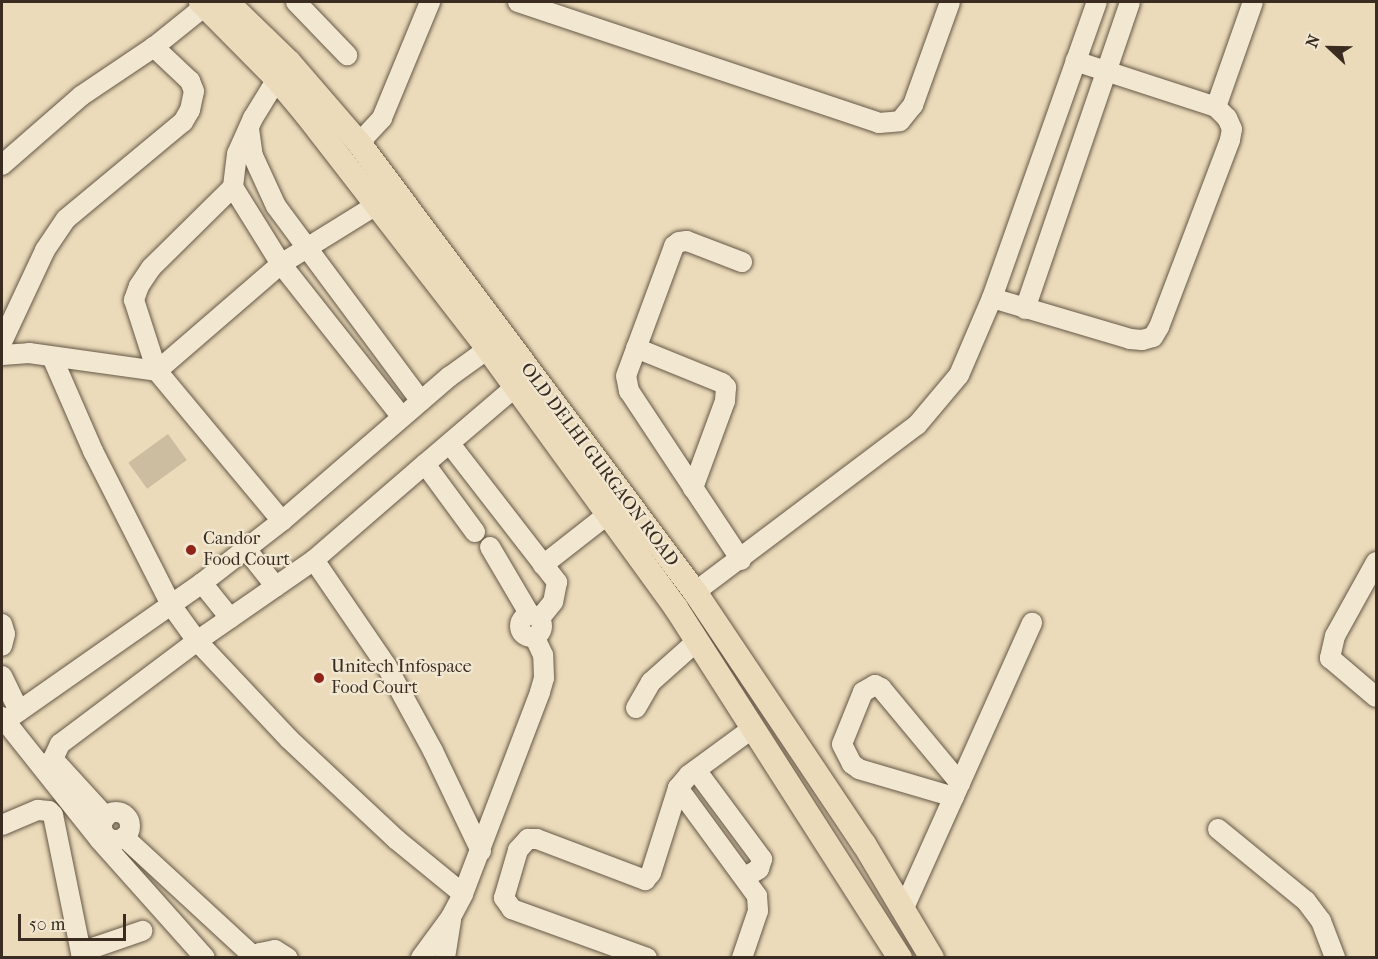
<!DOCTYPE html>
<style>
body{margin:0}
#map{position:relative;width:1378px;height:959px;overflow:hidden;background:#ebdbba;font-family:"IM FELL French Canon",serif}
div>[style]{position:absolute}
.green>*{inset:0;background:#cdbda0;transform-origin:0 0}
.roads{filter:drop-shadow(0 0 2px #665847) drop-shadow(0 0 2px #665847)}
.minor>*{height:20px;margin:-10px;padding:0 10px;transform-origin:10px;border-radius:10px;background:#f2e8d2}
.minor>.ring{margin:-10px;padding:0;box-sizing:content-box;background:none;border:20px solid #f2e8d2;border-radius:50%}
.major>*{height:24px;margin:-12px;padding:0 12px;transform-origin:12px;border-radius:12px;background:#ebdbba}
.dots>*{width:16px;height:16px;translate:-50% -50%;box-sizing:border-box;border:3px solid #f2e8d2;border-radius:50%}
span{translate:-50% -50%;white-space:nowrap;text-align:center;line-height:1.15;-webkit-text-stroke:4.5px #f2e8d2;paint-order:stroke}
.street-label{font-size:18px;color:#3a2c21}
.poi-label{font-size:18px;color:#3a2c21}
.left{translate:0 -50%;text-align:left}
.frame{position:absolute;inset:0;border:3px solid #3a2c21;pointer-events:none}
.north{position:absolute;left:1300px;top:18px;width:60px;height:60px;-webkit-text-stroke:4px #f2e8d2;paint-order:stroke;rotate:292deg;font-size:16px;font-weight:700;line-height:24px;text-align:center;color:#3a2c21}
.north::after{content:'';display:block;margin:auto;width:21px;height:27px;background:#3a2c21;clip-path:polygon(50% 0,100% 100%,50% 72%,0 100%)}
.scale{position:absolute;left:18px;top:914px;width:108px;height:27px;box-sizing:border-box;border:3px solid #3a2c21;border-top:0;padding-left:8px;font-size:18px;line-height:21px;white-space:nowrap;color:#3a2c21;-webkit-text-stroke:4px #f2e8d2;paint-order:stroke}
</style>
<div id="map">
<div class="green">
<div style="left:168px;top:434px;width:32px;height:49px;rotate:54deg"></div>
</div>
<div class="roads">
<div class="minor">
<div style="left:296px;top:2px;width:74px;rotate:46.1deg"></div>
<div style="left:518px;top:2px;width:381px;rotate:18.5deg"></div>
<div style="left:879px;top:123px;width:21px;rotate:-5deg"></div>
<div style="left:900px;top:121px;width:21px;rotate:-51deg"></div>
<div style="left:913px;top:105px;width:109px;rotate:-70.2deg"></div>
<div style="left:277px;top:79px;width:46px;rotate:121.6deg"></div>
<div style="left:253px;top:118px;width:39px;rotate:114deg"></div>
<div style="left:237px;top:154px;width:33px;rotate:97deg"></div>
<div style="left:233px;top:187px;width:115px;rotate:135.4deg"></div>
<div style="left:151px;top:268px;width:22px;rotate:124deg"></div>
<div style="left:139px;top:286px;width:15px;rotate:110deg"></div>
<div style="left:134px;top:300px;width:75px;rotate:72.1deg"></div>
<div style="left:157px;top:371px;width:195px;rotate:50.2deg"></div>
<div style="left:1216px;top:107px;width:111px;rotate:-70.6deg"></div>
<div style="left:249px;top:129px;width:27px;rotate:82deg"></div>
<div style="left:253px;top:156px;width:55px;rotate:65.3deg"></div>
<div style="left:276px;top:206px;width:243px;rotate:53.4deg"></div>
<div style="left:359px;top:143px;width:34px;rotate:-47deg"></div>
<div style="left:382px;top:118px;width:126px;rotate:-67.5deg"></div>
<div style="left:2px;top:165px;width:105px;rotate:-41.1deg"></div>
<div style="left:81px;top:96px;width:88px;rotate:-33.9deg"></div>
<div style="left:154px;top:47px;width:65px;rotate:-38.8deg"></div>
<div style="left:233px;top:187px;width:91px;rotate:58.1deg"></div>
<div style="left:281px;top:264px;width:195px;rotate:51.7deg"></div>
<div style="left:992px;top:298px;width:144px;rotate:16.5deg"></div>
<div style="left:1130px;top:339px;width:12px;rotate:5deg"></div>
<div style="left:1142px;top:340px;width:11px;rotate:-15deg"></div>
<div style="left:1153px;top:337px;width:12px;rotate:-59deg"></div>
<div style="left:1159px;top:327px;width:200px;rotate:-69.2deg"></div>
<div style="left:1230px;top:140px;width:11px;rotate:-80deg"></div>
<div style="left:1232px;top:129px;width:12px;rotate:-114deg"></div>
<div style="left:1227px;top:118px;width:16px;rotate:-135deg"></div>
<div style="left:1216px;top:107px;width:148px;rotate:-161.9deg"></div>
<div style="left:1025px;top:309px;width:324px;rotate:-71.1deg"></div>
<div style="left:2px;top:342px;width:102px;rotate:-64.9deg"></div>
<div style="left:45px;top:250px;width:37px;rotate:-56deg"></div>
<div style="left:66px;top:219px;width:152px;rotate:-39.7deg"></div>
<div style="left:183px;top:122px;width:14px;rotate:-60deg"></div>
<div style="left:190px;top:110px;width:19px;rotate:-78deg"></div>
<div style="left:194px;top:91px;width:11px;rotate:-112deg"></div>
<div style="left:190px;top:81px;width:50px;rotate:-136.6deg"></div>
<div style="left:636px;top:348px;width:93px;rotate:22.1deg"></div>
<div style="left:722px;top:383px;width:6px;rotate:45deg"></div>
<div style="left:726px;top:387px;width:14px;rotate:94deg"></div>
<div style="left:725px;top:401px;width:93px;rotate:110.2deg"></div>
<div style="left:2px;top:355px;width:27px;rotate:-4deg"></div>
<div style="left:29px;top:353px;width:129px;rotate:8deg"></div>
<div style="left:157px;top:371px;width:164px;rotate:-40.8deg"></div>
<div style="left:281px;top:264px;width:112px;rotate:-31.8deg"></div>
<div style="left:52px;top:357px;width:103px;rotate:66.4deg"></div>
<div style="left:93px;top:451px;width:173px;rotate:63.1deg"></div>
<div style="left:171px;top:605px;width:44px;rotate:54.2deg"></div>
<div style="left:197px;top:641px;width:134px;rotate:46.8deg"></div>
<div style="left:289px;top:739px;width:148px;rotate:43.1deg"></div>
<div style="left:397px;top:840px;width:85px;rotate:39.3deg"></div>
<div style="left:450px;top:444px;width:175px;rotate:52.2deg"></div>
<div style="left:557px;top:582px;width:20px;rotate:101deg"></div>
<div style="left:553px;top:602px;width:22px;rotate:129deg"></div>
<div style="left:475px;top:532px;width:84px;rotate:-126.3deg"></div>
<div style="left:425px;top:464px;width:118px;rotate:-40.5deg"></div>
<div style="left:490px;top:547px;width:79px;rotate:59.5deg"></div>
<div style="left:246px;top:549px;width:48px;rotate:51.7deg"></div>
<div style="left:314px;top:560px;width:127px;rotate:55.6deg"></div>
<div style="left:386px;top:665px;width:98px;rotate:61.3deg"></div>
<div style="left:433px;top:751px;width:111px;rotate:64.4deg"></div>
<div style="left:741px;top:560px;width:203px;rotate:-123.5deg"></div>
<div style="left:629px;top:391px;width:15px;rotate:-101deg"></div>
<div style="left:626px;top:376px;width:139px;rotate:-69.7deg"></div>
<div style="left:674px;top:246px;width:6px;rotate:-39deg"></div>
<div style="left:679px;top:242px;width:8px;rotate:-7deg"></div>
<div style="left:687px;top:241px;width:59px;rotate:20.9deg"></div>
<div style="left:1376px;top:562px;width:85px;rotate:119deg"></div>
<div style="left:1335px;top:636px;width:23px;rotate:103deg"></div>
<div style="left:1330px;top:658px;width:60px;rotate:40.3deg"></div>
<div style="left:543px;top:565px;width:83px;rotate:-38.1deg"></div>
<div style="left:202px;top:583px;width:45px;rotate:51.3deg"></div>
<div style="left:695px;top:592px;width:278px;rotate:-37deg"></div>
<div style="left:917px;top:425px;width:65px;rotate:-50deg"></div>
<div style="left:959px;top:375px;width:84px;rotate:-66.8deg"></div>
<div style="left:992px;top:298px;width:314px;rotate:-70.5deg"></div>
<div class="ring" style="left:520px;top:615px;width:2px;height:2px"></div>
<div style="left:2px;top:624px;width:10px;rotate:73deg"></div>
<div style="left:5px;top:634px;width:12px;rotate:104deg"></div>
<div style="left:2px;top:676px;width:39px;rotate:64deg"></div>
<div style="left:636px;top:708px;width:30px;rotate:-60deg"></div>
<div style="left:651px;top:682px;width:62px;rotate:-41.7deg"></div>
<div style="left:2px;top:717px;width:156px;rotate:51.5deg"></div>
<div style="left:99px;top:839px;width:159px;rotate:48.3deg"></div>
<div style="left:5px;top:721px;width:241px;rotate:-35deg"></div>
<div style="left:202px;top:583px;width:101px;rotate:-37.8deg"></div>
<div style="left:282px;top:521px;width:221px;rotate:-40.8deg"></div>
<div style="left:449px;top:377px;width:48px;rotate:-35.7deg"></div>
<div style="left:696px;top:770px;width:111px;rotate:53.4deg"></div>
<div style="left:762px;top:859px;width:10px;rotate:107deg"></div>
<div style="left:759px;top:869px;width:16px;rotate:150deg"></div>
<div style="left:678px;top:788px;width:134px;rotate:53.8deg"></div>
<div style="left:757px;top:896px;width:15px;rotate:86deg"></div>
<div style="left:758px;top:911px;width:50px;rotate:108.8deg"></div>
<div style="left:954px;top:797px;width:99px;rotate:-163.6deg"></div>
<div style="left:859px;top:769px;width:9px;rotate:-144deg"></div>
<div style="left:852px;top:764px;width:22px;rotate:-117deg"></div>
<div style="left:842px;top:744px;width:56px;rotate:-68deg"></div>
<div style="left:863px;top:692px;width:14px;rotate:-30deg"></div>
<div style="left:875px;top:685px;width:7px;rotate:27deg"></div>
<div style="left:881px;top:688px;width:124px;rotate:50.3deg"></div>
<div class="ring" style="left:102px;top:812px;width:8px;height:8px"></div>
<div style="left:106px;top:817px;width:79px;rotate:-132.4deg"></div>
<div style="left:53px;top:759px;width:17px;rotate:-65deg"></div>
<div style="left:60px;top:744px;width:171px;rotate:-36.9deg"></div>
<div style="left:197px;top:641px;width:142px;rotate:-34.7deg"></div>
<div style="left:314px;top:560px;width:147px;rotate:-40.9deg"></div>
<div style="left:2px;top:825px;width:39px;rotate:-23deg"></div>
<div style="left:38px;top:810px;width:11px;rotate:5deg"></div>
<div style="left:49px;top:811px;width:6px;rotate:45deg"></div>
<div style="left:53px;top:815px;width:146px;rotate:78.5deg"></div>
<div style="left:1218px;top:829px;width:114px;rotate:39.3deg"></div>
<div style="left:1306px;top:901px;width:25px;rotate:53deg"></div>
<div style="left:1321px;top:921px;width:40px;rotate:69deg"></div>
<div style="left:124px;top:837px;width:178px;rotate:42.7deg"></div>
<div style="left:903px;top:910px;width:315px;rotate:-65.8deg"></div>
<div style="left:81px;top:952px;width:65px;rotate:-19deg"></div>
<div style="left:255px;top:958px;width:7px;rotate:-45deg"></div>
<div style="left:260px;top:953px;width:15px;rotate:-11deg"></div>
<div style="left:275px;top:950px;width:15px;rotate:32deg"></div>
<div style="left:421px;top:958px;width:51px;rotate:-53.8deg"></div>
<div style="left:451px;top:917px;width:26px;rotate:-62deg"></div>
<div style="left:463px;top:894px;width:216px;rotate:-69.1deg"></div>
<div style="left:540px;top:692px;width:15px;rotate:-74deg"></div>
<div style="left:544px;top:678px;width:23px;rotate:-92deg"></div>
<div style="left:543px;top:655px;width:21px;rotate:-115deg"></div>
<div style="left:445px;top:958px;width:39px;rotate:-81deg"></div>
<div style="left:647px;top:958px;width:144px;rotate:-160.1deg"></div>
<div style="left:512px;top:909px;width:14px;rotate:-126deg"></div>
<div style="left:504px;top:898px;width:50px;rotate:-73.7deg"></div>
<div style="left:518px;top:850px;width:15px;rotate:-48deg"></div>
<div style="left:528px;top:839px;width:9px"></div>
<div style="left:537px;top:839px;width:116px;rotate:20.8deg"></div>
<div style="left:645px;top:880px;width:9px;rotate:-49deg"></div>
<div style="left:651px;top:873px;width:89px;rotate:-72.4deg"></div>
<div style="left:678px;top:788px;width:17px;rotate:-50deg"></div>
<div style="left:689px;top:775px;width:79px;rotate:-36.3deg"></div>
</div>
<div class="major">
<div style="left:201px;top:2px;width:108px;rotate:45.4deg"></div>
<div style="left:277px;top:79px;width:45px;rotate:50.4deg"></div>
<div style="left:306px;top:114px;width:297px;rotate:52.2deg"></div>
<div style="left:488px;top:349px;width:320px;rotate:54deg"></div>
<div style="left:676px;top:608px;width:416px;rotate:57.4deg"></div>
<div style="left:227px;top:2px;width:86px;rotate:44.1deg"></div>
<div style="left:289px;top:62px;width:107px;rotate:49.2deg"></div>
<div style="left:359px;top:143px;width:561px;rotate:53.19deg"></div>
<div style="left:695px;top:592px;width:303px;rotate:56.2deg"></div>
<div style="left:864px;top:844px;width:133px;rotate:59.2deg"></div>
</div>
</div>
<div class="dots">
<div style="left:191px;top:550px;background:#8f2418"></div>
<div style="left:319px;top:678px;background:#8f2418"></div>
</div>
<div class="street-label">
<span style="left:599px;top:465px;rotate:53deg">OLD DELHI GURGAON ROAD</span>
</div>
<div class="poi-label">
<span class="left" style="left:203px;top:550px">Candor<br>Food Court</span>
<span class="left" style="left:331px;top:678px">Unitech Infospace<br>Food Court</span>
</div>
<div class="frame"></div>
<div class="north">N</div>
<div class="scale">50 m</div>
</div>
